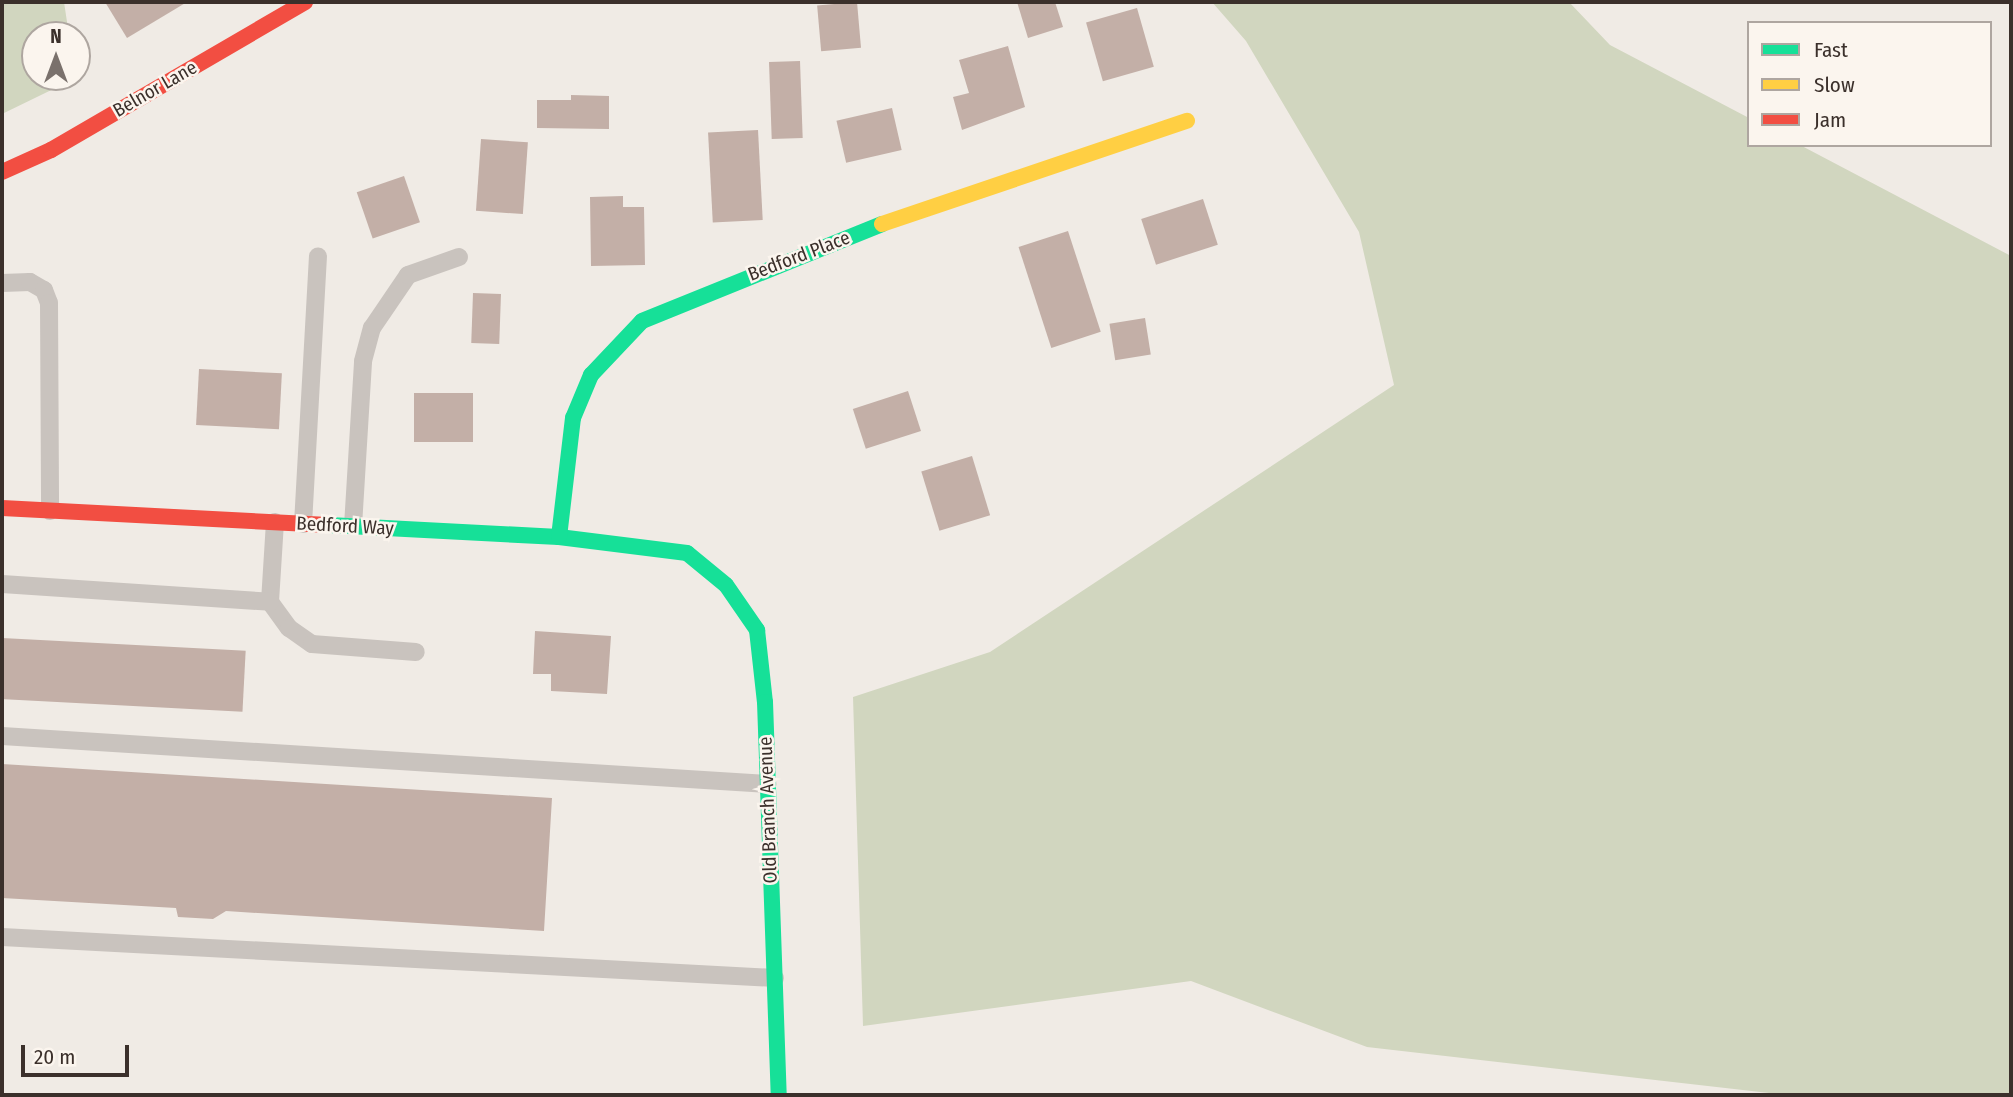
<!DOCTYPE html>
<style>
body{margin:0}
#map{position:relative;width:2013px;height:1097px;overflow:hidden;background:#f0ebe5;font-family:"Fira Sans Condensed",sans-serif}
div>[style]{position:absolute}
.green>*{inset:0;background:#d1d6bf}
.building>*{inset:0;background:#c3afa7;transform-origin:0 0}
.lane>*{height:18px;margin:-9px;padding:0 9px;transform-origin:9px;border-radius:9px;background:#c9c3be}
.fast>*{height:16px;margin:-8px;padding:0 8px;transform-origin:8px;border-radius:8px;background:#16e098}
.slow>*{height:16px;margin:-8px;padding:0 8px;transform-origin:8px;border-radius:8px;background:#ffcf43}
.jam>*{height:16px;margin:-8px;padding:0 8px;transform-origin:8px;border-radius:8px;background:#f24e42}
span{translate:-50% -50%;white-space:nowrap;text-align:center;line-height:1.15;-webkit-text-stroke:5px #fbf5ee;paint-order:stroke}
.street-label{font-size:19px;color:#3b302b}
.frame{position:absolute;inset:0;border:4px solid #3b302b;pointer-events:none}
.legend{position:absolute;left:1747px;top:21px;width:245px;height:126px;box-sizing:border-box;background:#fbf5ee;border:2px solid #aea6a0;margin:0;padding:9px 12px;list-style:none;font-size:21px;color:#3b302b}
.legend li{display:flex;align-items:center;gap:14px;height:35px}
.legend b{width:35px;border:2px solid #aea6a0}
.north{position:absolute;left:21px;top:21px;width:70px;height:70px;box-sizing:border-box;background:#fbf5ee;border:2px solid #aea6a0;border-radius:50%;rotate:0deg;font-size:19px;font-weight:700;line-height:28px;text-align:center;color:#3b302b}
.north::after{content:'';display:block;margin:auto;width:24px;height:32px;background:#7a716c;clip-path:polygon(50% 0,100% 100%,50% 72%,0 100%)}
.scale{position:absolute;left:21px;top:1045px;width:108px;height:32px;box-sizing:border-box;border:4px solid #3b302b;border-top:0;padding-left:9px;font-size:21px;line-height:24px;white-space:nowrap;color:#3b302b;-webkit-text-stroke:5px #fbf5ee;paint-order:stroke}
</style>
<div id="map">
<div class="green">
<div style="clip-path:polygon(2px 2px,64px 2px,69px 35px,35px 35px,35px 77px,76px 78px,2px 114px)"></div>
<div style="clip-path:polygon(1212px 2px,1569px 2px,1610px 45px,1749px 118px,1749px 145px,1800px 145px,2011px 256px,2011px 1095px,1787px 1095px,1367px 1047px,1191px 981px,863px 1026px,853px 697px,990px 652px,1394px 385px,1359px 232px,1246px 41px)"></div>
</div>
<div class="building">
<div style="clip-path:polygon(105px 2px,187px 2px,127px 38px)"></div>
<div style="left:857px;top:2px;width:46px;height:40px;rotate:85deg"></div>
<div style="clip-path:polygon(1017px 2px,1055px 2px,1063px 27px,1028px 38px)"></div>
<div style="left:1137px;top:8px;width:61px;height:53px;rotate:74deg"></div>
<div style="clip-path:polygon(1008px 46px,1025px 107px,962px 130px,953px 97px,969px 93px,959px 60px)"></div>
<div style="left:800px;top:61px;width:77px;height:31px;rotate:88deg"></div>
<div style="clip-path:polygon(571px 95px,609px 96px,609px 129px,537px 128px,537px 100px,571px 100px)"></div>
<div style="left:892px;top:108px;width:43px;height:57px;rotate:77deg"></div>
<div style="left:758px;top:130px;width:90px;height:50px;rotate:87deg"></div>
<div style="left:481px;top:139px;width:47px;height:72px;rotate:4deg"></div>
<div style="left:404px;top:176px;width:49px;height:50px;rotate:71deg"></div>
<div style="clip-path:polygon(623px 196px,623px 207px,644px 207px,645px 265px,591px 266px,590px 197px)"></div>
<div style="left:1203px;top:199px;width:48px;height:65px;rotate:72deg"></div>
<div style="left:1068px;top:231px;width:106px;height:52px;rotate:72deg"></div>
<div style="left:473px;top:293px;width:28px;height:50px;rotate:2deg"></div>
<div style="left:1145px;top:318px;width:37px;height:36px;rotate:81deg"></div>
<div style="left:199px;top:369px;width:83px;height:56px;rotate:3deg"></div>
<div style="left:908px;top:391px;width:42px;height:58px;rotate:72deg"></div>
<div style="left:473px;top:393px;width:49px;height:59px;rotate:90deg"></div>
<div style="left:972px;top:456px;width:62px;height:53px;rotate:73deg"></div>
<div style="clip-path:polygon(535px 631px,611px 636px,607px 694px,551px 691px,551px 674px,533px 674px)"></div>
<div style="left:2px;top:638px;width:244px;height:61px;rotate:3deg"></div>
<div style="clip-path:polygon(2px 764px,552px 798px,544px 931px,226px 911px,213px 919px,178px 917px,176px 908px,2px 898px)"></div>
</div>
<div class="lane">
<div style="left:2px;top:283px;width:28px;rotate:-2deg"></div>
<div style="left:30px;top:282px;width:16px;rotate:30deg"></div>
<div style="left:44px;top:290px;width:14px;rotate:69deg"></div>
<div style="left:49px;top:303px;width:208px;rotate:89.7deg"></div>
<div style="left:275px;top:522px;width:80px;rotate:93.6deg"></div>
<div style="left:270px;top:602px;width:32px;rotate:54deg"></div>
<div style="left:289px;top:628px;width:28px;rotate:35deg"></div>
<div style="left:312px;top:644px;width:104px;rotate:4.4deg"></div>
<div style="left:303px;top:524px;width:268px;rotate:-86.8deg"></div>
<div style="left:353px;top:526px;width:165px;rotate:-86.5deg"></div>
<div style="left:363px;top:361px;width:34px;rotate:-75deg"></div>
<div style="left:372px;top:328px;width:64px;rotate:-55.8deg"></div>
<div style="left:408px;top:275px;width:54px;rotate:-19.4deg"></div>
<div style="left:2px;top:584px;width:269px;rotate:3.8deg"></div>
<div style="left:2px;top:736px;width:767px;rotate:3.59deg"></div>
<div style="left:2px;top:937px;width:774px;rotate:3.04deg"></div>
</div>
<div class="fast">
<div style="left:329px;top:525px;width:230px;rotate:3deg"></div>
<div style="left:559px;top:537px;width:129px;rotate:7.1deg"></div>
<div style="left:687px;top:553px;width:50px;rotate:39.4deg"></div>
<div style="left:726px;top:585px;width:55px;rotate:55.4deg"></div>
<div style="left:757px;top:630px;width:72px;rotate:83.7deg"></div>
<div style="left:765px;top:702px;width:393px;rotate:88deg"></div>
<div style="left:559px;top:537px;width:120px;rotate:-83.3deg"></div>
<div style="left:573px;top:418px;width:47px;rotate:-67.3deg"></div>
<div style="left:591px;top:375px;width:74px;rotate:-46.6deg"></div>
<div style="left:642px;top:321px;width:259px;rotate:-22deg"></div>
</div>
<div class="slow">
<div style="left:882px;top:224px;width:322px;rotate:-18.7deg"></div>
</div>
<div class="jam">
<div style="left:2px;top:172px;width:54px;rotate:-24.2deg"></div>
<div style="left:51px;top:150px;width:294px;rotate:-30.2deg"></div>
<div style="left:2px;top:508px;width:327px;rotate:3deg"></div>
</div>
<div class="street-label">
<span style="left:155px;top:89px;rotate:-30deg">Belnor Lane</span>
<span style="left:799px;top:256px;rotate:-21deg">Bedford Place</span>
<span style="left:345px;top:526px;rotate:3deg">Bedford Way</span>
<span style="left:768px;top:810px;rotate:-92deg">Old Branch Avenue</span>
</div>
<div class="frame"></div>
<ul class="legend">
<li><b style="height:9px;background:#16e098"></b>Fast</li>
<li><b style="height:9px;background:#ffcf43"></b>Slow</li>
<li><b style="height:9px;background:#f24e42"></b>Jam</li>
</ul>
<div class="north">N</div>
<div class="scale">20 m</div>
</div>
